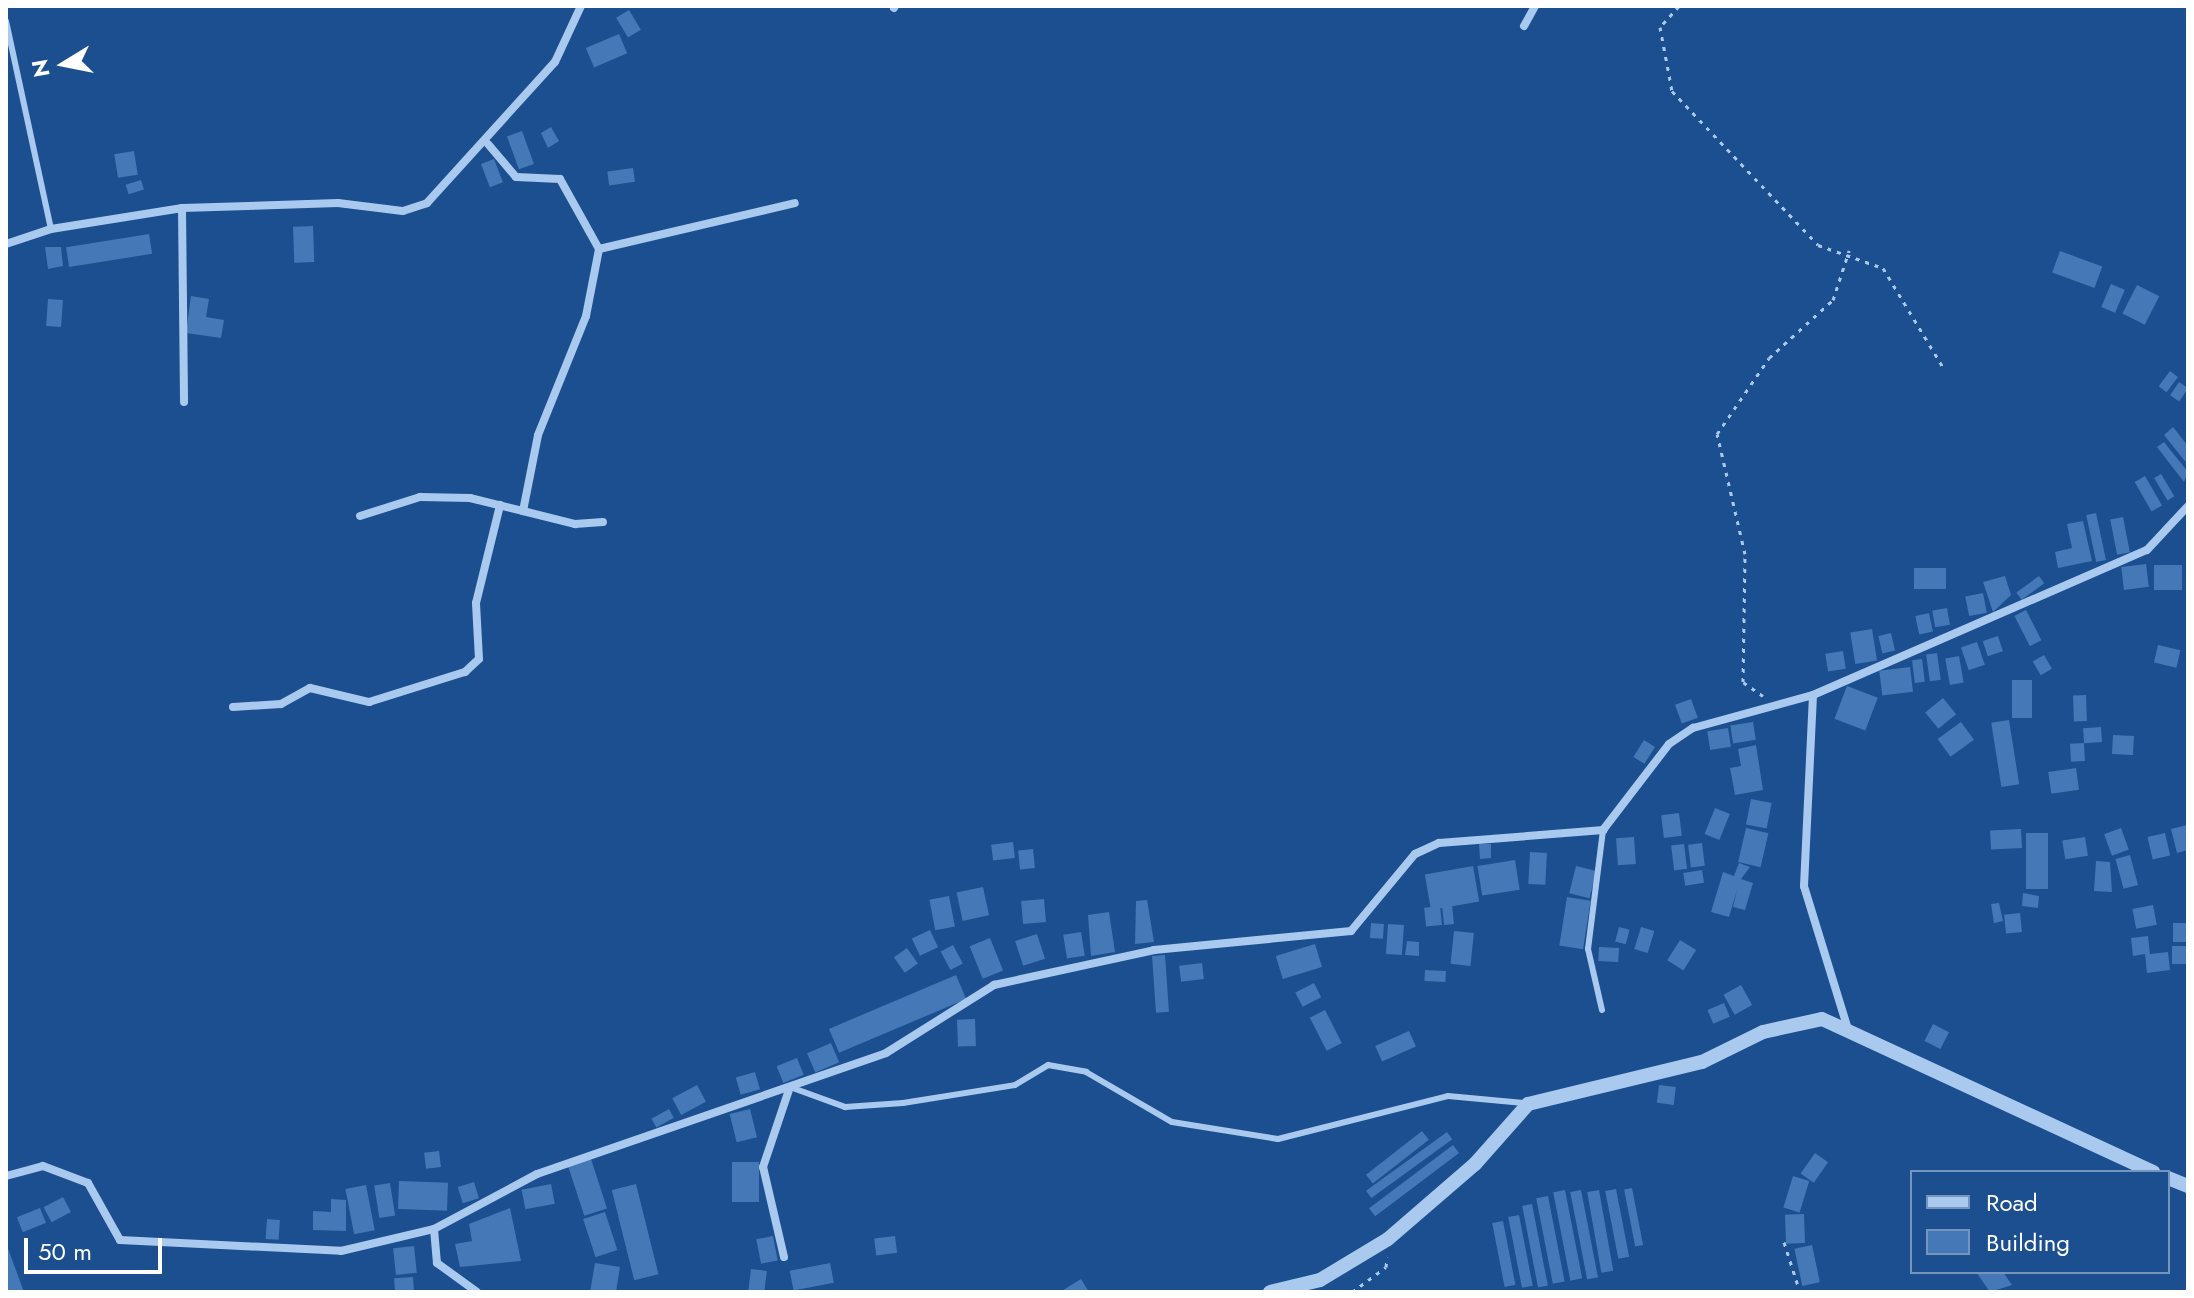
<!DOCTYPE html>
<style>
body{margin:0}
#map{position:relative;width:2194px;height:1298px;overflow:hidden;background:#1b4f8f;font-family:Jost,sans-serif}
div>[style]{position:absolute}
.building>*{inset:0;background:#4478b7;transform-origin:0 0}
.path>*{height:3px;margin-top:-1.5px;transform-origin:0;background:repeating-linear-gradient(90deg,#a9c9ee 0 4px,transparent 0 10px)}
.service>*{height:6px;margin:-3px;padding:0 3px;transform-origin:3px;border-radius:3px;background:#a9c9ee}
.minor>*{height:8px;margin:-4px;padding:0 4px;transform-origin:4px;border-radius:4px;background:#a9c9ee}
.tertiary>*{height:14px;margin:-7px;padding:0 7px;transform-origin:7px;border-radius:7px;background:#a9c9ee}
span{translate:-50% -50%;white-space:nowrap;text-align:center;line-height:1.15;-webkit-text-stroke:6px #1b4f8f;paint-order:stroke}
.frame{position:absolute;inset:0;border:8px solid #fff;pointer-events:none}
.legend{position:absolute;left:1910px;top:1170px;width:260px;height:104px;box-sizing:border-box;background:#1b4f8f;border:2px solid #7695bc;margin:0;padding:10px 14px;list-style:none;font-size:24px;color:#fff}
.legend li{display:flex;align-items:center;gap:16px;height:40px}
.legend b{width:40px;border:2px solid #7695bc}
.north{position:absolute;left:24px;top:24px;width:80px;height:80px;-webkit-text-stroke:6px #1b4f8f;paint-order:stroke;rotate:260deg;font-size:22px;font-weight:700;line-height:32px;text-align:center;color:#fff}
.north::after{content:'';display:block;margin:auto;width:28px;height:36px;background:#fff;clip-path:polygon(50% 0,100% 100%,50% 72%,0 100%)}
.scale{position:absolute;left:24px;top:1238px;width:138px;height:36px;box-sizing:border-box;border:4px solid #fff;border-top:0;padding-left:10px;font-size:24px;line-height:28px;white-space:nowrap;color:#fff;-webkit-text-stroke:6px #1b4f8f;paint-order:stroke}
</style>
<div id="map">
<div class="building">
<div style="left:629px;top:10px;width:23px;height:15px;rotate:59deg"></div>
<div style="left:619px;top:34px;width:21px;height:36px;rotate:67deg"></div>
<div style="clip-path:polygon(551px 127px,559px 141px,548px 148px,541px 133px)"></div>
<div style="left:522px;top:131px;width:35px;height:16px;rotate:70deg"></div>
<div style="left:134px;top:151px;width:24px;height:20px;rotate:81deg"></div>
<div style="left:494px;top:159px;width:25px;height:14px;rotate:69deg"></div>
<div style="left:633px;top:168px;width:14px;height:26px;rotate:82deg"></div>
<div style="left:141px;top:180px;width:10px;height:16px;rotate:73deg"></div>
<div style="left:313px;top:226px;width:36px;height:20px;rotate:88deg"></div>
<div style="left:149px;top:234px;width:20px;height:84px;rotate:81deg"></div>
<div style="clip-path:polygon(45px 247px,61px 247px,63px 266px,48px 269px)"></div>
<div style="left:2060px;top:251px;width:45px;height:23px;rotate:20deg"></div>
<div style="left:2111px;top:284px;width:15px;height:25px;rotate:23deg"></div>
<div style="left:2137px;top:285px;width:25px;height:32px;rotate:27deg"></div>
<div style="clip-path:polygon(191px 296px,209px 299px,206px 317px,224px 320px,221px 338px,186px 333px)"></div>
<div style="left:48px;top:299px;width:15px;height:27px;rotate:4deg"></div>
<div style="left:2170px;top:371px;width:10px;height:19px;rotate:37deg"></div>
<div style="left:2179px;top:382px;width:11px;height:16px;rotate:34deg"></div>
<div style="clip-path:polygon(2173px 427px,2188px 446px,2188px 465px,2164px 435px)"></div>
<div style="clip-path:polygon(2164px 442px,2188px 472px,2184px 482px,2157px 447px)"></div>
<div style="left:2161px;top:474px;width:26px;height:8px;rotate:59deg"></div>
<div style="left:2145px;top:476px;width:34px;height:12px;rotate:60deg"></div>
<div style="left:2096px;top:513px;width:48px;height:10px;rotate:78deg"></div>
<div style="left:2123px;top:517px;width:36px;height:13px;rotate:79deg"></div>
<div style="clip-path:polygon(2083px 521px,2092px 561px,2058px 568px,2055px 552px,2072px 548px,2067px 524px)"></div>
<div style="left:2146px;top:564px;width:23px;height:25px;rotate:83deg"></div>
<div style="left:2154px;top:565px;width:28px;height:25px"></div>
<div style="left:1946px;top:568px;width:21px;height:32px;rotate:90deg"></div>
<div style="clip-path:polygon(2005px 576px,2011px 595px,1993px 612px,1983px 582px)"></div>
<div style="left:2039px;top:576px;width:9px;height:28px;rotate:54deg"></div>
<div style="left:1983px;top:593px;width:20px;height:18px;rotate:79deg"></div>
<div style="left:1947px;top:608px;width:17px;height:15px;rotate:80deg"></div>
<div style="left:2026px;top:610px;width:34px;height:13px;rotate:63deg"></div>
<div style="left:1929px;top:613px;width:19px;height:14px;rotate:78deg"></div>
<div style="left:1872px;top:629px;width:32px;height:22px;rotate:81deg"></div>
<div style="left:1891px;top:633px;width:18px;height:13px;rotate:77deg"></div>
<div style="left:1998px;top:636px;width:16px;height:16px;rotate:72deg"></div>
<div style="left:1977px;top:642px;width:24px;height:17px;rotate:71deg"></div>
<div style="left:2158px;top:645px;width:23px;height:18px;rotate:13deg"></div>
<div style="left:1843px;top:651px;width:18px;height:18px;rotate:81deg"></div>
<div style="left:1937px;top:653px;width:27px;height:11px;rotate:82deg"></div>
<div style="left:2044px;top:655px;width:16px;height:13px;rotate:60deg"></div>
<div style="left:1959px;top:656px;width:27px;height:14px;rotate:80deg"></div>
<div style="left:1922px;top:659px;width:23px;height:10px;rotate:83deg"></div>
<div style="left:1910px;top:667px;width:25px;height:31px;rotate:83deg"></div>
<div style="left:2012px;top:680px;width:20px;height:38px"></div>
<div style="left:1847px;top:686px;width:33px;height:35px;rotate:21deg"></div>
<div style="left:2086px;top:695px;width:26px;height:13px;rotate:88deg"></div>
<div style="left:1943px;top:698px;width:21px;height:23px;rotate:51deg"></div>
<div style="left:1691px;top:699px;width:20px;height:17px;rotate:70deg"></div>
<div style="left:2009px;top:720px;width:65px;height:18px;rotate:81deg"></div>
<div style="left:1753px;top:722px;width:18px;height:23px;rotate:81deg"></div>
<div style="left:1961px;top:722px;width:22px;height:29px;rotate:54deg"></div>
<div style="left:2101px;top:727px;width:15px;height:18px;rotate:86deg"></div>
<div style="left:1728px;top:728px;width:19px;height:21px;rotate:81deg"></div>
<div style="left:2113px;top:735px;width:21px;height:19px;rotate:3deg"></div>
<div style="left:1644px;top:740px;width:13px;height:20px;rotate:32deg"></div>
<div style="left:2084px;top:743px;width:18px;height:14px;rotate:87deg"></div>
<div style="clip-path:polygon(1756px 745px,1763px 790px,1735px 795px,1730px 768px,1741px 766px,1738px 749px)"></div>
<div style="left:2076px;top:768px;width:22px;height:28px;rotate:82deg"></div>
<div style="left:1751px;top:799px;width:21px;height:26px;rotate:11deg"></div>
<div style="left:1715px;top:808px;width:16px;height:28px;rotate:22deg"></div>
<div style="left:1679px;top:813px;width:23px;height:18px;rotate:83deg"></div>
<div style="clip-path:polygon(2187px 825px,2188px 850px,2177px 853px,2171px 829px)"></div>
<div style="left:1746px;top:828px;width:23px;height:35px;rotate:13deg"></div>
<div style="left:2121px;top:828px;width:23px;height:18px;rotate:70deg"></div>
<div style="left:2021px;top:829px;width:19px;height:31px;rotate:87deg"></div>
<div style="left:2026px;top:833px;width:22px;height:56px"></div>
<div style="left:2165px;top:833px;width:23px;height:18px;rotate:77deg"></div>
<div style="left:1634px;top:837px;width:27px;height:18px;rotate:86deg"></div>
<div style="left:2085px;top:837px;width:19px;height:23px;rotate:81deg"></div>
<div style="left:1013px;top:842px;width:16px;height:22px;rotate:83deg"></div>
<div style="left:1702px;top:843px;width:23px;height:14px;rotate:83deg"></div>
<div style="clip-path:polygon(1479px 844px,1491px 844px,1491px 858px,1480px 859px)"></div>
<div style="left:1684px;top:844px;width:25px;height:13px;rotate:83deg"></div>
<div style="left:1033px;top:849px;width:19px;height:15px;rotate:84deg"></div>
<div style="left:1530px;top:852px;width:17px;height:32px;rotate:3deg"></div>
<div style="left:2130px;top:855px;width:31px;height:15px;rotate:75deg"></div>
<div style="left:1515px;top:860px;width:30px;height:38px;rotate:81deg"></div>
<div style="clip-path:polygon(2096px 861px,2110px 862px,2112px 892px,2094px 891px)"></div>
<div style="clip-path:polygon(1739px 863px,1750px 867px,1741px 879px,1753px 883px,1745px 910px,1733px 907px,1737px 890px,1729px 917px,1711px 912px,1723px 872px,1734px 876px)"></div>
<div style="left:1473px;top:866px;width:36px;height:49px;rotate:80deg"></div>
<div style="left:1576px;top:866px;width:21px;height:28px;rotate:14deg"></div>
<div style="left:1702px;top:870px;width:13px;height:19px;rotate:81deg"></div>
<div style="left:983px;top:887px;width:29px;height:27px;rotate:78deg"></div>
<div style="clip-path:polygon(2023px 893px,2039px 896px,2038px 908px,2022px 906px)"></div>
<div style="left:949px;top:896px;width:31px;height:20px;rotate:79deg"></div>
<div style="left:1567px;top:897px;width:24px;height:49px;rotate:9deg"></div>
<div style="left:1044px;top:899px;width:23px;height:23px;rotate:85deg"></div>
<div style="clip-path:polygon(1147px 900px,1154px 942px,1135px 944px,1136px 901px)"></div>
<div style="clip-path:polygon(1999px 903px,2003px 921px,1994px 923px,1991px 904px)"></div>
<div style="left:1452px;top:905px;width:19px;height:10px;rotate:84deg"></div>
<div style="left:2153px;top:905px;width:20px;height:21px;rotate:79deg"></div>
<div style="left:1440px;top:906px;width:19px;height:16px;rotate:84deg"></div>
<div style="clip-path:polygon(1109px 912px,1115px 952px,1091px 956px,1088px 915px)"></div>
<div style="left:2020px;top:913px;width:19px;height:16px;rotate:84deg"></div>
<div style="left:1371px;top:923px;width:13px;height:15px;rotate:4deg"></div>
<div style="left:2188px;top:923px;width:19px;height:15px;rotate:90deg"></div>
<div style="left:1388px;top:924px;width:16px;height:30px;rotate:4deg"></div>
<div style="left:1619px;top:927px;width:11px;height:15px;rotate:15deg"></div>
<div style="left:1641px;top:927px;width:14px;height:23px;rotate:17deg"></div>
<div style="left:930px;top:930px;width:19px;height:20px;rotate:65deg"></div>
<div style="left:1454px;top:931px;width:20px;height:33px;rotate:6deg"></div>
<div style="left:1081px;top:932px;width:24px;height:18px;rotate:81deg"></div>
<div style="left:1037px;top:934px;width:26px;height:23px;rotate:72deg"></div>
<div style="clip-path:polygon(2148px 936px,2150px 954px,2168px 952px,2170px 970px,2147px 973px,2145px 954px,2133px 956px,2131px 938px)"></div>
<div style="left:990px;top:938px;width:35px;height:22px;rotate:68deg"></div>
<div style="left:1680px;top:940px;width:19px;height:24px;rotate:32deg"></div>
<div style="clip-path:polygon(1407px 941px,1419px 942px,1419px 956px,1405px 955px)"></div>
<div style="left:1315px;top:944px;width:24px;height:41px;rotate:73deg"></div>
<div style="left:953px;top:945px;width:21px;height:14px;rotate:62deg"></div>
<div style="left:2187px;top:946px;width:18px;height:15px;rotate:90deg"></div>
<div style="left:1599px;top:947px;width:20px;height:14px;rotate:3deg"></div>
<div style="left:907px;top:948px;width:19px;height:16px;rotate:55deg"></div>
<div style="left:1165px;top:955px;width:57px;height:13px;rotate:86deg"></div>
<div style="left:1202px;top:963px;width:16px;height:23px;rotate:83deg"></div>
<div style="left:1425px;top:970px;width:21px;height:11px;rotate:3deg"></div>
<div style="left:956px;top:975px;width:26px;height:138px;rotate:67deg"></div>
<div style="left:1314px;top:983px;width:16px;height:21px;rotate:63deg"></div>
<div style="left:1741px;top:985px;width:23px;height:20px;rotate:61deg"></div>
<div style="left:1724px;top:1003px;width:15px;height:18px;rotate:67deg"></div>
<div style="left:1325px;top:1010px;width:37px;height:17px;rotate:63deg"></div>
<div style="left:975px;top:1019px;width:27px;height:18px;rotate:88deg"></div>
<div style="left:1933px;top:1024px;width:18px;height:19px;rotate:27deg"></div>
<div style="left:1409px;top:1031px;width:17px;height:37px;rotate:66deg"></div>
<div style="left:831px;top:1043px;width:21px;height:26px;rotate:67deg"></div>
<div style="left:797px;top:1058px;width:18px;height:22px;rotate:68deg"></div>
<div style="left:755px;top:1072px;width:18px;height:20px;rotate:74deg"></div>
<div style="left:697px;top:1085px;width:19px;height:28px;rotate:62deg"></div>
<div style="left:1659px;top:1085px;width:17px;height:18px;rotate:7deg"></div>
<div style="left:669px;top:1109px;width:10px;height:20px;rotate:61deg"></div>
<div style="left:750px;top:1109px;width:29px;height:21px;rotate:76deg"></div>
<div style="left:1422px;top:1131px;width:11px;height:71px;rotate:52deg"></div>
<div style="left:1447px;top:1132px;width:9px;height:100px;rotate:54deg"></div>
<div style="left:1453px;top:1145px;width:10px;height:105px;rotate:53deg"></div>
<div style="left:439px;top:1151px;width:16px;height:15px;rotate:83deg"></div>
<div style="left:1815px;top:1153px;width:16px;height:25px;rotate:35deg"></div>
<div style="left:591px;top:1159px;width:52px;height:24px;rotate:72deg"></div>
<div style="left:732px;top:1162px;width:27px;height:40px"></div>
<div style="left:1793px;top:1176px;width:17px;height:33px;rotate:17deg"></div>
<div style="left:399px;top:1181px;width:49px;height:28px;rotate:2deg"></div>
<div style="left:474px;top:1182px;width:17px;height:17px;rotate:73deg"></div>
<div style="left:390px;top:1183px;width:33px;height:16px;rotate:81deg"></div>
<div style="left:551px;top:1184px;width:20px;height:30px;rotate:79deg"></div>
<div style="left:636px;top:1184px;width:93px;height:25px;rotate:76deg"></div>
<div style="left:366px;top:1185px;width:46px;height:21px;rotate:79deg"></div>
<div style="left:1632px;top:1188px;width:58px;height:8px;rotate:79deg"></div>
<div style="left:1616px;top:1189px;width:69px;height:11px;rotate:79deg"></div>
<div style="left:1565px;top:1190px;width:90px;height:12px;rotate:79deg"></div>
<div style="left:1581px;top:1190px;width:89px;height:11px;rotate:79deg"></div>
<div style="left:1599px;top:1190px;width:82px;height:12px;rotate:80deg"></div>
<div style="left:1548px;top:1196px;width:87px;height:12px;rotate:79deg"></div>
<div style="left:63px;top:1197px;width:17px;height:22px;rotate:62deg"></div>
<div style="clip-path:polygon(331px 1199px,346px 1200px,346px 1231px,313px 1230px,313px 1211px,331px 1212px)"></div>
<div style="left:1532px;top:1204px;width:83px;height:10px;rotate:79deg"></div>
<div style="left:40px;top:1208px;width:16px;height:25px;rotate:68deg"></div>
<div style="clip-path:polygon(510px 1208px,521px 1261px,460px 1267px,455px 1244px,472px 1241px,469px 1224px)"></div>
<div style="left:605px;top:1212px;width:40px;height:23px;rotate:72deg"></div>
<div style="left:1804px;top:1214px;width:29px;height:19px;rotate:88deg"></div>
<div style="left:1519px;top:1215px;width:72px;height:11px;rotate:79deg"></div>
<div style="left:267px;top:1219px;width:13px;height:20px;rotate:4deg"></div>
<div style="left:1503px;top:1221px;width:65px;height:11px;rotate:79deg"></div>
<div style="left:773px;top:1236px;width:25px;height:17px;rotate:79deg"></div>
<div style="left:895px;top:1236px;width:17px;height:21px;rotate:83deg"></div>
<div style="clip-path:polygon(6px 1244px,6px 1243px,24px 1292px,6px 1292px)"></div>
<div style="left:1812px;top:1245px;width:38px;height:18px;rotate:78deg"></div>
<div style="left:414px;top:1246px;width:27px;height:21px;rotate:84deg"></div>
<div style="clip-path:polygon(595px 1263px,620px 1267px,616px 1292px,590px 1292px)"></div>
<div style="left:830px;top:1263px;width:20px;height:41px;rotate:79deg"></div>
<div style="left:751px;top:1269px;width:16px;height:23px;rotate:7deg"></div>
<div style="clip-path:polygon(1976px 1272px,2003px 1272px,2012px 1285px,1990px 1292px)"></div>
<div style="left:413px;top:1277px;width:15px;height:19px;rotate:86deg"></div>
<div style="clip-path:polygon(1081px 1279px,1089px 1292px,1060px 1292px)"></div>
</div>
<div class="path">
<div style="left:1679px;top:6px;width:28px;rotate:132deg"></div>
<div style="left:1660px;top:27px;width:65px;rotate:79.4deg"></div>
<div style="left:1672px;top:91px;width:212px;rotate:46.5deg"></div>
<div style="left:1818px;top:245px;width:69px;rotate:19.5deg"></div>
<div style="left:1883px;top:268px;width:116px;rotate:58.8deg"></div>
<div style="left:1763px;top:696px;width:24px;rotate:-145deg"></div>
<div style="left:1743px;top:682px;width:128px;rotate:-89.1deg"></div>
<div style="left:1745px;top:554px;width:123px;rotate:-103.1deg"></div>
<div style="left:1717px;top:434px;width:92px;rotate:-55.6deg"></div>
<div style="left:1769px;top:358px;width:86px;rotate:-42.2deg"></div>
<div style="left:1833px;top:300px;width:52px;rotate:-71.9deg"></div>
<div style="left:1784px;top:1242px;width:52px;rotate:72.3deg"></div>
<div style="left:1352px;top:1292px;width:42px;rotate:-36.3deg"></div>
<div style="left:1386px;top:1267px;width:10px;rotate:-84deg"></div>
</div>
<div class="service">
<div style="left:6px;top:21px;width:213px;rotate:77.8deg"></div>
<div style="left:1602px;top:1010px;width:63px;rotate:-102.9deg"></div>
<div style="left:1588px;top:949px;width:120px;rotate:-82.8deg"></div>
<div style="left:790px;top:1087px;width:59px;rotate:20deg"></div>
<div style="left:845px;top:1107px;width:58px;rotate:-3.9deg"></div>
<div style="left:903px;top:1103px;width:113px;rotate:-9.1deg"></div>
<div style="left:1015px;top:1085px;width:39px;rotate:-31deg"></div>
<div style="left:1048px;top:1065px;width:39px;rotate:10deg"></div>
<div style="left:1086px;top:1072px;width:99px;rotate:30.2deg"></div>
<div style="left:1172px;top:1122px;width:107px;rotate:9.1deg"></div>
<div style="left:1278px;top:1139px;width:175px;rotate:-14.2deg"></div>
<div style="left:1448px;top:1096px;width:76px;rotate:5.3deg"></div>
</div>
<div class="minor">
<div style="left:894px;top:8px;width:2px;rotate:-63deg"></div>
<div style="left:1524px;top:26px;width:23px;rotate:-61deg"></div>
<div style="left:488px;top:144px;width:43px;rotate:49.7deg"></div>
<div style="left:516px;top:177px;width:44px;rotate:2.6deg"></div>
<div style="left:560px;top:179px;width:80px;rotate:60.9deg"></div>
<div style="left:182px;top:208px;width:194px;rotate:89.4deg"></div>
<div style="left:6px;top:244px;width:47px;rotate:-18.4deg"></div>
<div style="left:51px;top:229px;width:133px;rotate:-9.1deg"></div>
<div style="left:182px;top:208px;width:156px;rotate:-1.8deg"></div>
<div style="left:338px;top:203px;width:65px;rotate:7deg"></div>
<div style="left:403px;top:211px;width:25px;rotate:-18deg"></div>
<div style="left:427px;top:203px;width:190px;rotate:-47.8deg"></div>
<div style="left:555px;top:62px;width:62px;rotate:-65.1deg"></div>
<div style="left:523px;top:511px;width:54px;rotate:14deg"></div>
<div style="left:575px;top:524px;width:28px;rotate:-4deg"></div>
<div style="left:360px;top:516px;width:63px;rotate:-17.6deg"></div>
<div style="left:420px;top:497px;width:50px;rotate:1.1deg"></div>
<div style="left:470px;top:498px;width:55px;rotate:13.8deg"></div>
<div style="left:523px;top:511px;width:77px;rotate:-78.8deg"></div>
<div style="left:538px;top:435px;width:128px;rotate:-68deg"></div>
<div style="left:586px;top:316px;width:68px;rotate:-79deg"></div>
<div style="left:599px;top:249px;width:201px;rotate:-13.2deg"></div>
<div style="left:233px;top:707px;width:48px;rotate:-3.6deg"></div>
<div style="left:281px;top:704px;width:33px;rotate:-29deg"></div>
<div style="left:310px;top:688px;width:61px;rotate:13.3deg"></div>
<div style="left:369px;top:702px;width:101px;rotate:-17.4deg"></div>
<div style="left:465px;top:672px;width:19px;rotate:-43deg"></div>
<div style="left:479px;top:659px;width:56px;rotate:-93.1deg"></div>
<div style="left:476px;top:603px;width:101px;rotate:-76.2deg"></div>
<div style="left:1847px;top:1026px;width:146px;rotate:-107.1deg"></div>
<div style="left:1804px;top:886px;width:191px;rotate:-87.3deg"></div>
<div style="left:1813px;top:695px;width:364px;rotate:-23.5deg"></div>
<div style="left:2147px;top:550px;width:60px;rotate:-47deg"></div>
<div style="left:6px;top:1176px;width:38px;rotate:-15deg"></div>
<div style="left:43px;top:1166px;width:48px;rotate:20.7deg"></div>
<div style="left:88px;top:1183px;width:65px;rotate:60.7deg"></div>
<div style="left:120px;top:1240px;width:221px;rotate:2.8deg"></div>
<div style="left:341px;top:1251px;width:96px;rotate:-13.3deg"></div>
<div style="left:434px;top:1229px;width:34px;rotate:85deg"></div>
<div style="left:437px;top:1263px;width:49px;rotate:35.9deg"></div>
<div style="left:434px;top:1229px;width:117px;rotate:-28.1deg"></div>
<div style="left:537px;top:1174px;width:369px;rotate:-19.1deg"></div>
<div style="left:886px;top:1053px;width:128px;rotate:-32.2deg"></div>
<div style="left:994px;top:985px;width:164px;rotate:-12.3deg"></div>
<div style="left:1154px;top:950px;width:198px;rotate:-5.5deg"></div>
<div style="left:1351px;top:931px;width:100px;rotate:-50.3deg"></div>
<div style="left:1415px;top:854px;width:26px;rotate:-25deg"></div>
<div style="left:1439px;top:843px;width:165px;rotate:-4.5deg"></div>
<div style="left:1603px;top:830px;width:108px;rotate:-52.5deg"></div>
<div style="left:1669px;top:744px;width:29px;rotate:-34deg"></div>
<div style="left:1693px;top:728px;width:124px;rotate:-15.4deg"></div>
<div style="left:784px;top:1257px;width:92px;rotate:-103.1deg"></div>
<div style="left:763px;top:1167px;width:84px;rotate:-71.4deg"></div>
</div>
<div class="tertiary">
<div style="left:2168px;top:1178px;width:22px;rotate:22deg"></div>
<div style="left:1270px;top:1292px;width:51px;rotate:-13.5deg"></div>
<div style="left:1320px;top:1280px;width:79px;rotate:-31.1deg"></div>
<div style="left:1388px;top:1239px;width:115px;rotate:-40.8deg"></div>
<div style="left:1475px;top:1164px;width:80px;rotate:-48.5deg"></div>
<div style="left:1528px;top:1104px;width:179px;rotate:-13.6deg"></div>
<div style="left:1702px;top:1062px;width:68px;rotate:-26.2deg"></div>
<div style="left:1763px;top:1032px;width:60px;rotate:-12.4deg"></div>
<div style="left:1822px;top:1019px;width:365px;rotate:24.8deg"></div>
</div>
<div class="frame"></div>
<ul class="legend">
<li><b style="height:10px;background:#a9c9ee"></b>Road</li>
<li><b style="height:22px;background:#4478b7"></b>Building</li>
</ul>
<div class="north">N</div>
<div class="scale">50 m</div>
</div>
